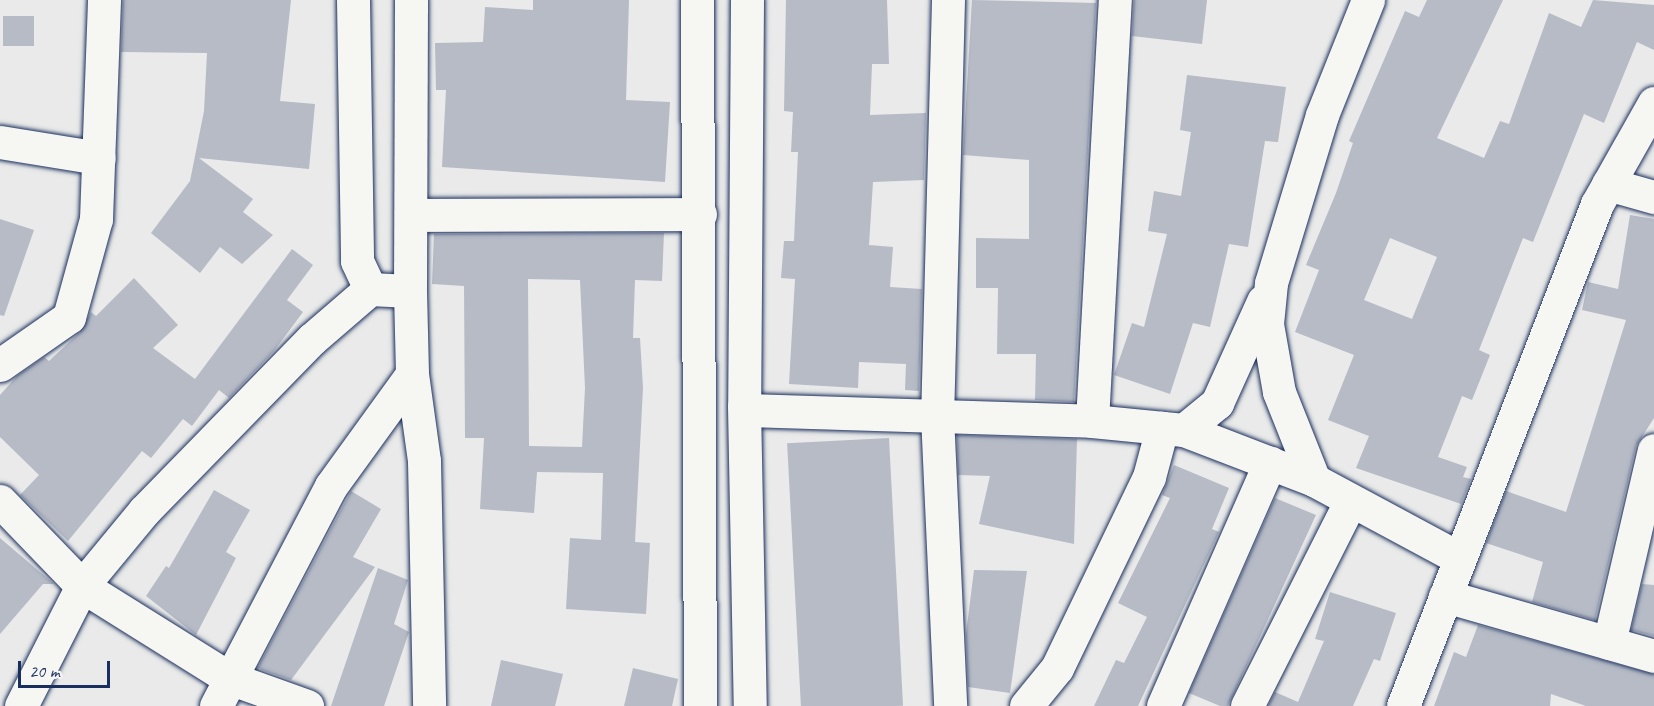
<!DOCTYPE html>
<style>
body{margin:0}
#map{position:relative;width:1654px;height:706px;overflow:hidden;background:#e9eae9;font-family:Caveat,sans-serif}
div>[style]{position:absolute}
.building>*{inset:0;background:#b6bbc6;transform-origin:0 0}
.roads{filter:drop-shadow(0 0 2px #1b2f5e) drop-shadow(0 0 2px #1b2f5e)}
.street>*{height:33px;margin:-16.5px;padding:0 16.5px;transform-origin:16.5px;border-radius:16.5px;background:#f6f6f2}
.secondary>*{height:33px;margin:-16.5px;padding:0 16.5px;transform-origin:16.5px;border-radius:16.5px;background:#f6f6f2}
span{translate:-50% -50%;white-space:nowrap;text-align:center;line-height:1.15;-webkit-text-stroke:4.5px #f6f6f2;paint-order:stroke}
.scale{position:absolute;left:18px;top:661px;width:92px;height:27px;box-sizing:border-box;border:3px solid #1b2f5e;border-top:0;padding-left:8px;font-size:18px;line-height:21px;white-space:nowrap;color:#1b2f5e;-webkit-text-stroke:4px #f6f6f2;paint-order:stroke}
</style>
<div id="map">
<div class="building">
<div style="clip-path:polygon(123px 0,291px 0,280px 101px,315px 104px,309px 169px,199px 158px,253px 199px,243px 212px,273px 235px,242px 264px,220px 247px,200px 273px,151px 233px,190px 181px,204px 111px,207px 53px,121px 52px)"></div>
<div style="clip-path:polygon(533px 0,629px 0,626px 100px,670px 102px,665px 182px,442px 167px,446px 90px,436px 90px,435px 43px,483px 42px,485px 7px,533px 10px)"></div>
<div style="clip-path:polygon(786px 0,887px 0,889px 64px,872px 64px,870px 115px,926px 113px,924px 180px,873px 182px,869px 245px,893px 247px,890px 287px,922px 289px,919px 391px,905px 390px,906px 364px,859px 362px,858px 388px,789px 384px,795px 279px,781px 278px,784px 241px,794px 241px,798px 152px,791px 152px,793px 112px,784px 111px)"></div>
<div style="clip-path:polygon(972px 0,1096px 3px,1074px 402px,1035px 400px,1036px 354px,997px 354px,998px 288px,976px 288px,976px 238px,1029px 239px,1029px 160px,963px 155px)"></div>
<div style="clip-path:polygon(1134px 0,1207px 0,1202px 44px,1132px 36px)"></div>
<div style="clip-path:polygon(evenodd,1427px 0,1503px 0,1437px 138px,1484px 158px,1500px 121px,1509px 124px,1549px 13px,1581px 27px,1593px 0,1654px 5px,1654px 50px,1637px 42px,1604px 123px,1584px 114px,1533px 242px,1523px 238px,1479px 350px,1490px 355px,1472px 400px,1462px 396px,1438px 457px,1467px 467px,1463px 477px,1471px 479px,1461px 504px,1356px 468px,1369px 436px,1328px 420px,1354px 355px,1295px 332px,1319px 270px,1306px 265px,1336px 193px,1353px 143px,1349px 141px,1405px 11px,1419px 17px,1427px 0,1390px 238px,1437px 257px,1412px 319px,1364px 300px,1390px 238px)"></div>
<div style="left:3px;top:16px;width:31px;height:30px"></div>
<div style="clip-path:polygon(1187px 75px,1286px 87px,1278px 142px,1265px 141px,1248px 247px,1229px 244px,1210px 327px,1193px 323px,1170px 394px,1114px 375px,1132px 323px,1144px 327px,1167px 234px,1148px 231px,1154px 191px,1181px 196px,1191px 132px,1180px 130px)"></div>
<div style="clip-path:polygon(1630px 215px,1654px 219px,1654px 418px,1636px 446px,1595px 620px,1532px 602px,1543px 562px,1486px 543px,1506px 491px,1566px 512px,1626px 320px,1582px 310px,1588px 282px,1618px 289px)"></div>
<div style="clip-path:polygon(0 219px,34px 230px,4px 316px,0 315px)"></div>
<div style="clip-path:polygon(evenodd,664px 233px,662px 281px,635px 280px,633px 338px,640px 338px,643px 388px,635px 542px,650px 543px,646px 614px,566px 609px,570px 538px,601px 540px,603px 473px,537px 472px,534px 513px,480px 509px,484px 438px,465px 438px,464px 286px,432px 284px,434px 234px,664px 233px,528px 279px,580px 280px,585px 388px,582px 447px,529px 446px,528px 279px)"></div>
<div style="clip-path:polygon(292px 249px,313px 265px,287px 300px,303px 312px,274px 351px,229px 398px,219px 390px,192px 426px,183px 419px,151px 458px,142px 451px,68px 541px,20px 495px,39px 475px,0 437px,0 395px,17px 376px,44px 357px,49px 361px,80px 332px,91px 312px,96px 316px,134px 278px,178px 325px,153px 348px,195px 379px)"></div>
<div style="clip-path:polygon(957px 435px,1077px 439px,1074px 544px,979px 524px,990px 476px,958px 475px)"></div>
<div style="left:889px;top:438px;width:268px;height:102px;rotate:87deg"></div>
<div style="clip-path:polygon(1174px 465px,1229px 488px,1212px 529px,1219px 532px,1138px 706px,1094px 706px,1116px 660px,1124px 663px,1147px 617px,1118px 603px,1170px 498px,1162px 495px)"></div>
<div style="clip-path:polygon(214px 490px,250px 510px,226px 552px,236px 558px,196px 635px,146px 596px,166px 566px,169px 568px)"></div>
<div style="clip-path:polygon(351px 491px,381px 509px,353px 557px,375px 567px,291px 680px,262px 670px,258px 667px)"></div>
<div style="clip-path:polygon(1275px 498px,1316px 515px,1228px 706px,1220px 706px,1189px 693px)"></div>
<div style="clip-path:polygon(0 538px,54px 584px,43px 584px,0 634px)"></div>
<div style="clip-path:polygon(378px 568px,408px 580px,394px 624px,409px 632px,384px 706px,331px 706px)"></div>
<div style="clip-path:polygon(974px 570px,1027px 571px,1010px 693px,968px 687px,966px 634px)"></div>
<div style="clip-path:polygon(1642px 584px,1654px 585px,1654px 636px,1631px 630px)"></div>
<div style="clip-path:polygon(1330px 592px,1396px 613px,1380px 661px,1374px 659px,1353px 706px,1268px 706px,1275px 692px,1298px 702px,1324px 641px,1315px 639px)"></div>
<div style="clip-path:polygon(1478px 625px,1654px 674px,1654px 706px,1586px 706px,1551px 694px,1550px 706px,1434px 706px,1454px 652px,1466px 657px)"></div>
<div style="clip-path:polygon(501px 660px,563px 674px,555px 706px,491px 706px)"></div>
<div style="clip-path:polygon(633px 668px,678px 679px,672px 706px,624px 706px)"></div>
</div>
<div class="roads">
<div class="street">
<div style="left:353px;top:0;width:261px;rotate:89.1deg"></div>
<div style="left:357px;top:261px;width:31px;rotate:65deg"></div>
<div style="left:948px;top:0;width:415px;rotate:91.5deg"></div>
<div style="left:937px;top:415px;width:291px;rotate:87.4deg"></div>
<div style="left:0;top:142px;width:100px;rotate:9.2deg"></div>
<div style="left:1608px;top:184px;width:48px;rotate:15.8deg"></div>
<div style="left:413px;top:215px;width:287px;rotate:-0.2deg"></div>
<div style="left:410px;top:291px;width:83px;rotate:88.6deg"></div>
<div style="left:412px;top:374px;width:88px;rotate:82.1deg"></div>
<div style="left:424px;top:461px;width:245px;rotate:88.8deg"></div>
<div style="left:0;top:365px;width:84px;rotate:-34.8deg"></div>
<div style="left:69px;top:317px;width:102px;rotate:-74.6deg"></div>
<div style="left:96px;top:219px;width:219px;rotate:-87.9deg"></div>
<div style="left:747px;top:410px;width:345px;rotate:1.8deg"></div>
<div style="left:1092px;top:421px;width:92px;rotate:5.6deg"></div>
<div style="left:1184px;top:430px;width:139px;rotate:21deg"></div>
<div style="left:1314px;top:480px;width:165px;rotate:28.3deg"></div>
<div style="left:1092px;top:421px;width:422px;rotate:-86.9deg"></div>
<div style="left:1184px;top:430px;width:43px;rotate:-39.3deg"></div>
<div style="left:1217px;top:403px;width:112px;rotate:-65.7deg"></div>
<div style="left:1314px;top:480px;width:95px;rotate:-111.7deg"></div>
<div style="left:1279px;top:392px;width:69px;rotate:-100deg"></div>
<div style="left:1267px;top:324px;width:41px;rotate:-84.4deg"></div>
<div style="left:1271px;top:283px;width:176px;rotate:-73.1deg"></div>
<div style="left:1322px;top:115px;width:124px;rotate:-68.2deg"></div>
<div style="left:0;top:501px;width:118px;rotate:46deg"></div>
<div style="left:82px;top:586px;width:173px;rotate:32deg"></div>
<div style="left:229px;top:678px;width:83px;rotate:19.7deg"></div>
<div style="left:1445px;top:596px;width:217px;rotate:16deg"></div>
<div style="left:1609px;top:643px;width:198px;rotate:-76.9deg"></div>
<div style="left:21px;top:706px;width:135px;rotate:-63.1deg"></div>
<div style="left:82px;top:586px;width:97px;rotate:-50.4deg"></div>
<div style="left:144px;top:511px;width:240px;rotate:-45.7deg"></div>
<div style="left:312px;top:339px;width:77px;rotate:-40.8deg"></div>
<div style="left:370px;top:289px;width:40px;rotate:2.9deg"></div>
<div style="left:410px;top:291px;width:291px;rotate:-89.8deg"></div>
<div style="left:216px;top:706px;width:248px;rotate:-62.4deg"></div>
<div style="left:331px;top:486px;width:138px;rotate:-54.1deg"></div>
<div style="left:1026px;top:706px;width:49px;rotate:-50.8deg"></div>
<div style="left:1057px;top:668px;width:212px;rotate:-64.3deg"></div>
<div style="left:1149px;top:477px;width:51px;rotate:-75.1deg"></div>
<div style="left:1163px;top:706px;width:266px;rotate:-66.3deg"></div>
<div style="left:1247px;top:706px;width:226px;rotate:-63.2deg"></div>
</div>
<div class="secondary">
<div style="left:697px;top:0;width:706px;rotate:89.76deg"></div>
<div style="left:747px;top:0;width:406px;rotate:90.4deg"></div>
<div style="left:744px;top:406px;width:300px;rotate:88.9deg"></div>
<div style="left:1403px;top:706px;width:538px;rotate:-68.87deg"></div>
<div style="left:1597px;top:204px;width:116px;rotate:-60.6deg"></div>
</div>
</div>
<div class="scale">20 m</div>
</div>
